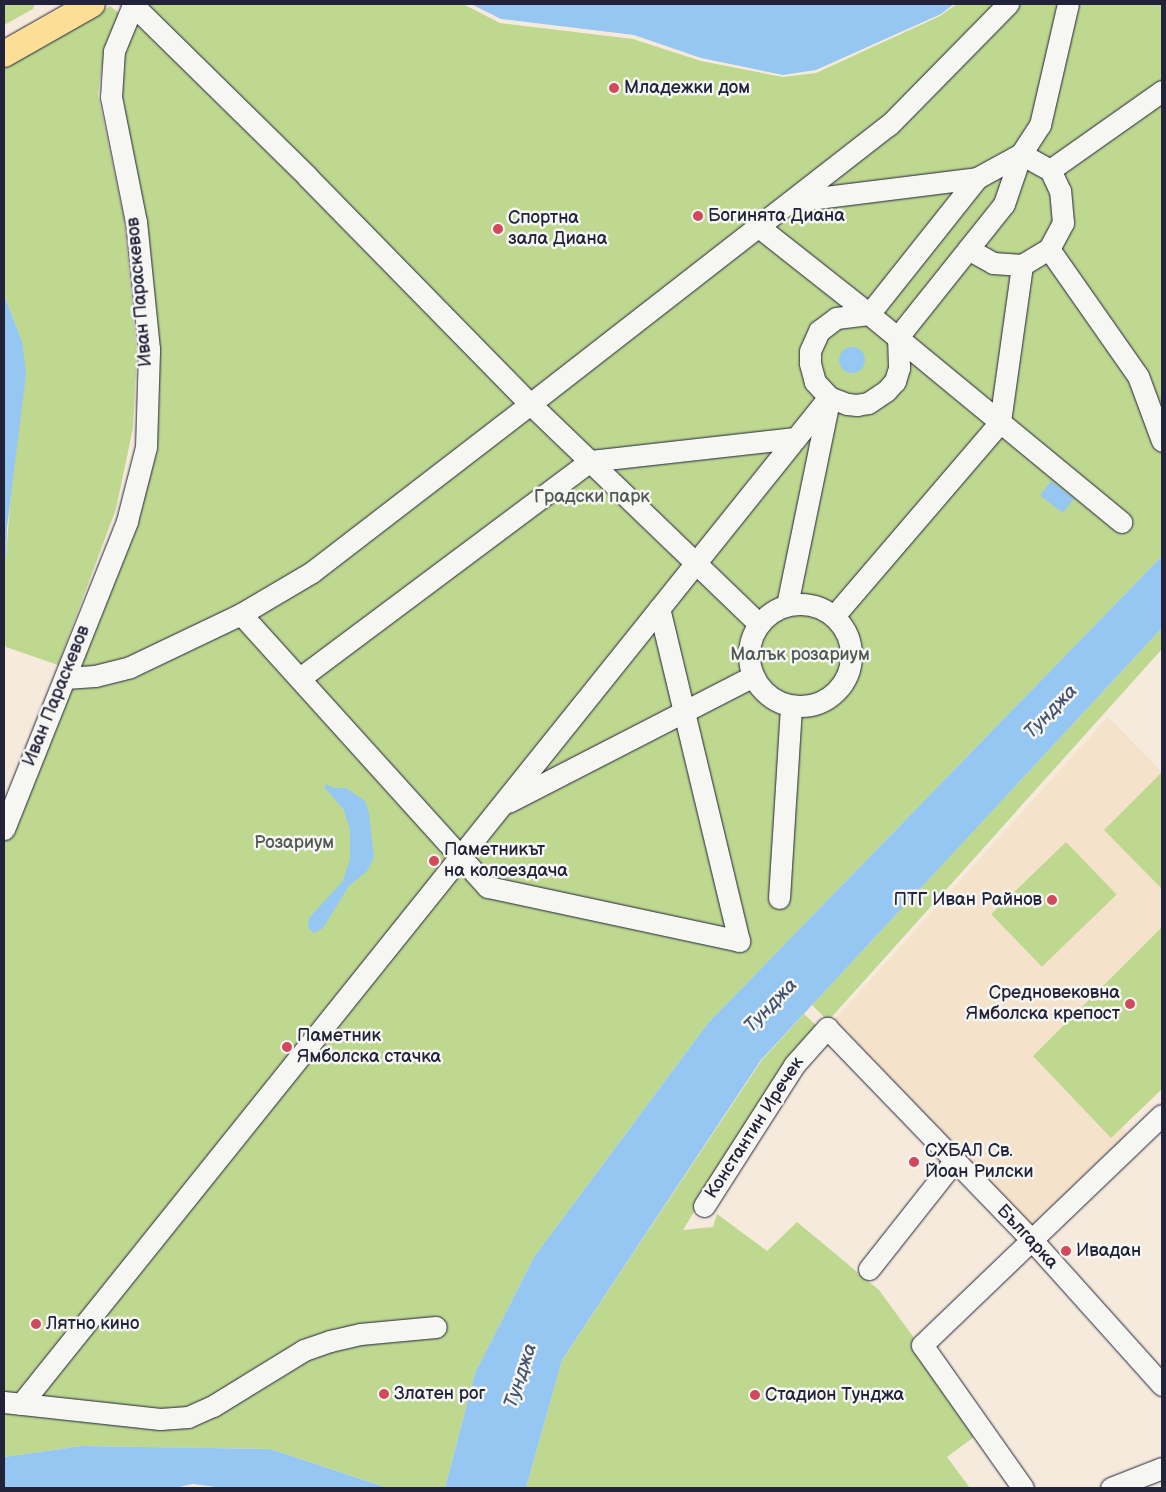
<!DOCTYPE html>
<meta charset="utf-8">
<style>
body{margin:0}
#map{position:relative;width:1166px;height:1492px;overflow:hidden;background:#f5eadb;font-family:"Balsamiq Sans",sans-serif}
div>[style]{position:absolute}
.built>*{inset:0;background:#f5e2ca}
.green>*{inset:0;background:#bed890;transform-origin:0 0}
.water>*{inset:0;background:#96c7f2;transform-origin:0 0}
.round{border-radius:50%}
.roads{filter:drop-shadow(0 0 1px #22223b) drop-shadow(0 0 1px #22223b)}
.minor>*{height:21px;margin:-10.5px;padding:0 10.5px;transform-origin:10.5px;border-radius:10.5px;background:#f6f6f2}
.minor>.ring{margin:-10.5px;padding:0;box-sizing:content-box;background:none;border:21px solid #f6f6f2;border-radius:50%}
.major>*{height:26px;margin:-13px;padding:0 13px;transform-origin:13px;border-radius:13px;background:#fdde96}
.dots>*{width:14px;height:14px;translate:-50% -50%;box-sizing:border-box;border:2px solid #f6f6f2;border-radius:50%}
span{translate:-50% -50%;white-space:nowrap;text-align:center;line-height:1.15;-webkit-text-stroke:5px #f6f6f2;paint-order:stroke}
.poi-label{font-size:18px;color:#22223b}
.left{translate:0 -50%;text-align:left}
.right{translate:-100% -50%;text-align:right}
.street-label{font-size:18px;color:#22223b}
.park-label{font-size:18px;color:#515954}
.water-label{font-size:19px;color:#455472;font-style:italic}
.frame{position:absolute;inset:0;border:5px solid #22223b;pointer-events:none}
</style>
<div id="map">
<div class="built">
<div style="clip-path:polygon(1108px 717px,1162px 772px,1162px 1089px,1122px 1127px,1135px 1141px,1032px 1240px,827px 1028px)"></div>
</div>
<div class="green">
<div style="clip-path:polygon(4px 4px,35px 4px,33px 9px,4px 25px)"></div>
<div style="clip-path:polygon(136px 4px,463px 4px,500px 23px,633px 39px,701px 61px,783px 77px,816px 73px,940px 16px,957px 4px,1162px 4px,1162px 556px,708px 1023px,534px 1257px,475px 1373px,445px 1488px,388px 1488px,270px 1449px,82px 1446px,4px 1457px,4px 829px,127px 521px,149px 349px,111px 97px)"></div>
<div style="clip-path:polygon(110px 6px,119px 13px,104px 53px,98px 94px,124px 219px,137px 354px,133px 428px,116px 509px,58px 665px,6px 647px,4px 641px,4px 560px,6px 557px,22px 341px,4px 295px,4px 67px)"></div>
<div style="clip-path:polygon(1162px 628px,1162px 649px,828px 1021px,812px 1005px)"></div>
<div style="clip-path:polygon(1162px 772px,1162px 889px,1104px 830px)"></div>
<div style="left:1066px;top:842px;width:73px;height:104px;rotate:46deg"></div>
<div style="clip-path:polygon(1162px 927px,1162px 1089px,1111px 1138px,1033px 1056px)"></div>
<div style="clip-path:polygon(804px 1014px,819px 1028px,777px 1073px,683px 1230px,713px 1227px,717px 1214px,767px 1251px,797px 1222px,879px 1290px,982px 1431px,947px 1457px,970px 1488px,526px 1488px,562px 1360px,762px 1060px)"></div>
</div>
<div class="water">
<div style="clip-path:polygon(471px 4px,954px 4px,941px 14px,816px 70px,783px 75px,701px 58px,634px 35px,501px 19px)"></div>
<div style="clip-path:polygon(4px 295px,22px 341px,26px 374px,7px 528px,6px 557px,4px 560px)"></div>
<div class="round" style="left:839px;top:347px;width:26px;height:26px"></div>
<div style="left:1051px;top:481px;width:29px;height:18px;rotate:38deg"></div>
<div style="clip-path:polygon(1162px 556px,1162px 628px,761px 1060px,562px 1360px,526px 1488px,445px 1488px,475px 1373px,534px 1257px,708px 1023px)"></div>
<div style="clip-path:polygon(325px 784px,334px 788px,346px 788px,365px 801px,369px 813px,374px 858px,367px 871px,349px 886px,323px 928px,314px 933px,308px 928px,309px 918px,343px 881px,350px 859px,350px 830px,344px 810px,325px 788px)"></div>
<div style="clip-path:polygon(82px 1446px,270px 1449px,388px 1488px,224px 1488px,193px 1484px,174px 1488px,4px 1488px,4px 1457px)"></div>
</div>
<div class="roads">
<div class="minor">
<div style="left:1021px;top:154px;width:53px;rotate:108.8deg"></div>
<div style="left:1004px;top:204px;width:170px;rotate:128.6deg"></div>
<div style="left:898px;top:337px;width:31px;rotate:88deg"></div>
<div style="left:899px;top:368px;width:14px;rotate:107deg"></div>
<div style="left:895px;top:381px;width:13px;rotate:132deg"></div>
<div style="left:886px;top:391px;width:22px;rotate:146deg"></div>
<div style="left:868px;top:403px;width:11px;rotate:170deg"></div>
<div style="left:857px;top:405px;width:10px;rotate:-174deg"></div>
<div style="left:847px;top:404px;width:19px;rotate:-159deg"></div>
<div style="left:829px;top:397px;width:21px;rotate:-133deg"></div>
<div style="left:815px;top:382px;width:20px;rotate:-105deg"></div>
<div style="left:810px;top:363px;width:12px;rotate:-90deg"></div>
<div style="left:810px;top:351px;width:22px;rotate:-66deg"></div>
<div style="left:819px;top:331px;width:21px;rotate:-37deg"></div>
<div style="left:836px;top:318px;width:33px;rotate:-7deg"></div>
<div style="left:869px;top:314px;width:174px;rotate:-51.5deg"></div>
<div style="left:977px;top:178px;width:50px;rotate:-28.6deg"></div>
<div style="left:1050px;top:170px;width:137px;rotate:-35.2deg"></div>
<div style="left:793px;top:201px;width:185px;rotate:-7.1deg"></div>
<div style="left:759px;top:227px;width:140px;rotate:38.3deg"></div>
<div style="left:869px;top:314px;width:327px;rotate:39.5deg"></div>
<div style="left:968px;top:249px;width:29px;rotate:29deg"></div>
<div style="left:993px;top:263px;width:29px;rotate:4deg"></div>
<div style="left:1022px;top:265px;width:31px;rotate:-31deg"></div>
<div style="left:1049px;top:249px;width:30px;rotate:-62deg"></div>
<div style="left:1063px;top:223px;width:32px;rotate:-95deg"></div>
<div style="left:1060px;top:191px;width:23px;rotate:-115deg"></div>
<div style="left:1050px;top:170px;width:33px;rotate:-151deg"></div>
<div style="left:1021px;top:154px;width:35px;rotate:-57deg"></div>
<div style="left:1040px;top:125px;width:124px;rotate:-77deg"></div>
<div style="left:1049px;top:249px;width:155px;rotate:55deg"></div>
<div style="left:1138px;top:376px;width:69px;rotate:69.7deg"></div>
<div class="ring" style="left:749px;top:604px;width:81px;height:81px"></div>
<div style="left:787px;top:605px;width:209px;rotate:-78.4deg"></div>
<div style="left:241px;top:614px;width:368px;rotate:47.9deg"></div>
<div style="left:488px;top:887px;width:257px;rotate:12.1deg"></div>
<div style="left:739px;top:941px;width:342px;rotate:-103.5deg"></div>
<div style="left:834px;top:616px;width:255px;rotate:-49.4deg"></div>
<div style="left:1000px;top:422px;width:159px;rotate:-82deg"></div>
<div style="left:759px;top:624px;width:318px;rotate:-136.1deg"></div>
<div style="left:530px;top:404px;width:455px;rotate:-37.9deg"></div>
<div style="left:889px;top:125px;width:170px;rotate:-45.5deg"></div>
<div style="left:65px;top:678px;width:30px;rotate:-4deg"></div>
<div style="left:95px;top:676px;width:36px;rotate:-14deg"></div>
<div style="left:130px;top:667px;width:123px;rotate:-25.5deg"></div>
<div style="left:241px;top:614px;width:82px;rotate:-30.6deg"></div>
<div style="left:312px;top:572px;width:275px;rotate:-37.6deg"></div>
<div style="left:530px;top:404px;width:319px;rotate:-134.4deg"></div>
<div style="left:307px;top:176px;width:245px;rotate:-135.5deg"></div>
<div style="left:300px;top:678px;width:362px;rotate:-36.8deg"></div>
<div style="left:590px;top:461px;width:207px;rotate:-6.4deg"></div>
<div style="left:508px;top:802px;width:276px;rotate:-27.2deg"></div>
<div style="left:4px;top:829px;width:332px;rotate:-68.2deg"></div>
<div style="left:127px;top:521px;width:76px;rotate:-75.6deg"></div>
<div style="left:146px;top:447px;width:98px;rotate:-88.2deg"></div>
<div style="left:149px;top:349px;width:128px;rotate:-95.8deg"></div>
<div style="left:136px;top:222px;width:127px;rotate:-101.3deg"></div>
<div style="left:111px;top:97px;width:46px;rotate:-86.3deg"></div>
<div style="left:114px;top:51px;width:50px;rotate:-67.6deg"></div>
<div style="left:779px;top:898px;width:192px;rotate:-86.4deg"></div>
<div style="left:704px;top:1206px;width:167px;rotate:-57.4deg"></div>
<div style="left:794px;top:1065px;width:50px;rotate:-48.3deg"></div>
<div style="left:827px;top:1028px;width:295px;rotate:46deg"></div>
<div style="left:1032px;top:1240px;width:195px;rotate:48.1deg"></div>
<div style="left:869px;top:1269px;width:139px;rotate:-51.7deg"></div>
<div style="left:4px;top:1402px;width:157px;rotate:6.2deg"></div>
<div style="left:160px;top:1419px;width:28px;rotate:-4deg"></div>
<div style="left:188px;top:1417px;width:27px;rotate:-24deg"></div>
<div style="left:213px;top:1406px;width:107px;rotate:-31.6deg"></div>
<div style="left:304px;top:1350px;width:28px;rotate:-19deg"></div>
<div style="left:330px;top:1341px;width:31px;rotate:-13deg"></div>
<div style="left:360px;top:1334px;width:76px;rotate:-5.3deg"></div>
<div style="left:21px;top:1404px;width:1291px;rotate:-51.26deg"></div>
<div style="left:1023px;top:1488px;width:175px;rotate:-125.2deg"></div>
<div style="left:922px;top:1345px;width:332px;rotate:-43.8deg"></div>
<div style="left:1111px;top:1488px;width:55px;rotate:-21.4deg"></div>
</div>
<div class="major">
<div style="left:4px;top:54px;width:101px;rotate:-29.6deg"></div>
</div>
</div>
<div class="dots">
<div style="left:614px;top:88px;background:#d1495b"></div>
<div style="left:698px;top:216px;background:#d1495b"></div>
<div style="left:498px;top:229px;background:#d1495b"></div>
<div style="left:434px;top:861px;background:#d1495b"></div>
<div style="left:1052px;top:900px;background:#d1495b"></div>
<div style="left:1130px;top:1004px;background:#d1495b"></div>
<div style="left:287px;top:1047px;background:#d1495b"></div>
<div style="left:914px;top:1162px;background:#d1495b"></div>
<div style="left:1066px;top:1251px;background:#d1495b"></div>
<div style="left:36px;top:1324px;background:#d1495b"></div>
<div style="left:384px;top:1394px;background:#d1495b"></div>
<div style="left:755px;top:1395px;background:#d1495b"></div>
</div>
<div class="poi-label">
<span class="left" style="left:624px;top:88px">Младежки дом</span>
<span class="left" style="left:708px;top:216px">Богинята Диана</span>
<span class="left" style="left:508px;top:229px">Спортна<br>зала Диана</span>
<span class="left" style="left:444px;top:861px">Паметникът<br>на колоездача</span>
<span class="right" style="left:1042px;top:900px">ПТГ Иван Райнов</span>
<span class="right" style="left:1120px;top:1004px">Средновековна<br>Ямболска крепост</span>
<span class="left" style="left:297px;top:1047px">Паметник<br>Ямболска стачка</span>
<span class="left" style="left:925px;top:1162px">СХБАЛ Св.<br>Йоан Рилски</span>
<span class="left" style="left:1076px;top:1251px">Ивадан</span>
<span class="left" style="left:46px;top:1324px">Лятно кино</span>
<span class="left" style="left:394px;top:1394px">Златен рог</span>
<span class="left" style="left:765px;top:1395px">Стадион Тунджа</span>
</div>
<div class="street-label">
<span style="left:140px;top:292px;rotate:-95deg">Иван Параскевов</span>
<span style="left:57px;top:696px;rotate:-68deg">Иван Параскевов</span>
<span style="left:755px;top:1128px;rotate:-57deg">Константин Иречек</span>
<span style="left:1027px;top:1237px;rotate:47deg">Българка</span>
</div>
<div class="park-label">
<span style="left:592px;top:497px">Градски парк</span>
<span style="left:800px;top:655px">Малък розариум</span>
<span style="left:294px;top:843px">Розариум</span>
</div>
<div class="water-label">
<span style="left:1051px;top:712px;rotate:-46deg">Тунджа</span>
<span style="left:771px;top:1006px;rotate:-46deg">Тунджа</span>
<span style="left:521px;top:1376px;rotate:-72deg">Тунджа</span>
</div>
<div class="frame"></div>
</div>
